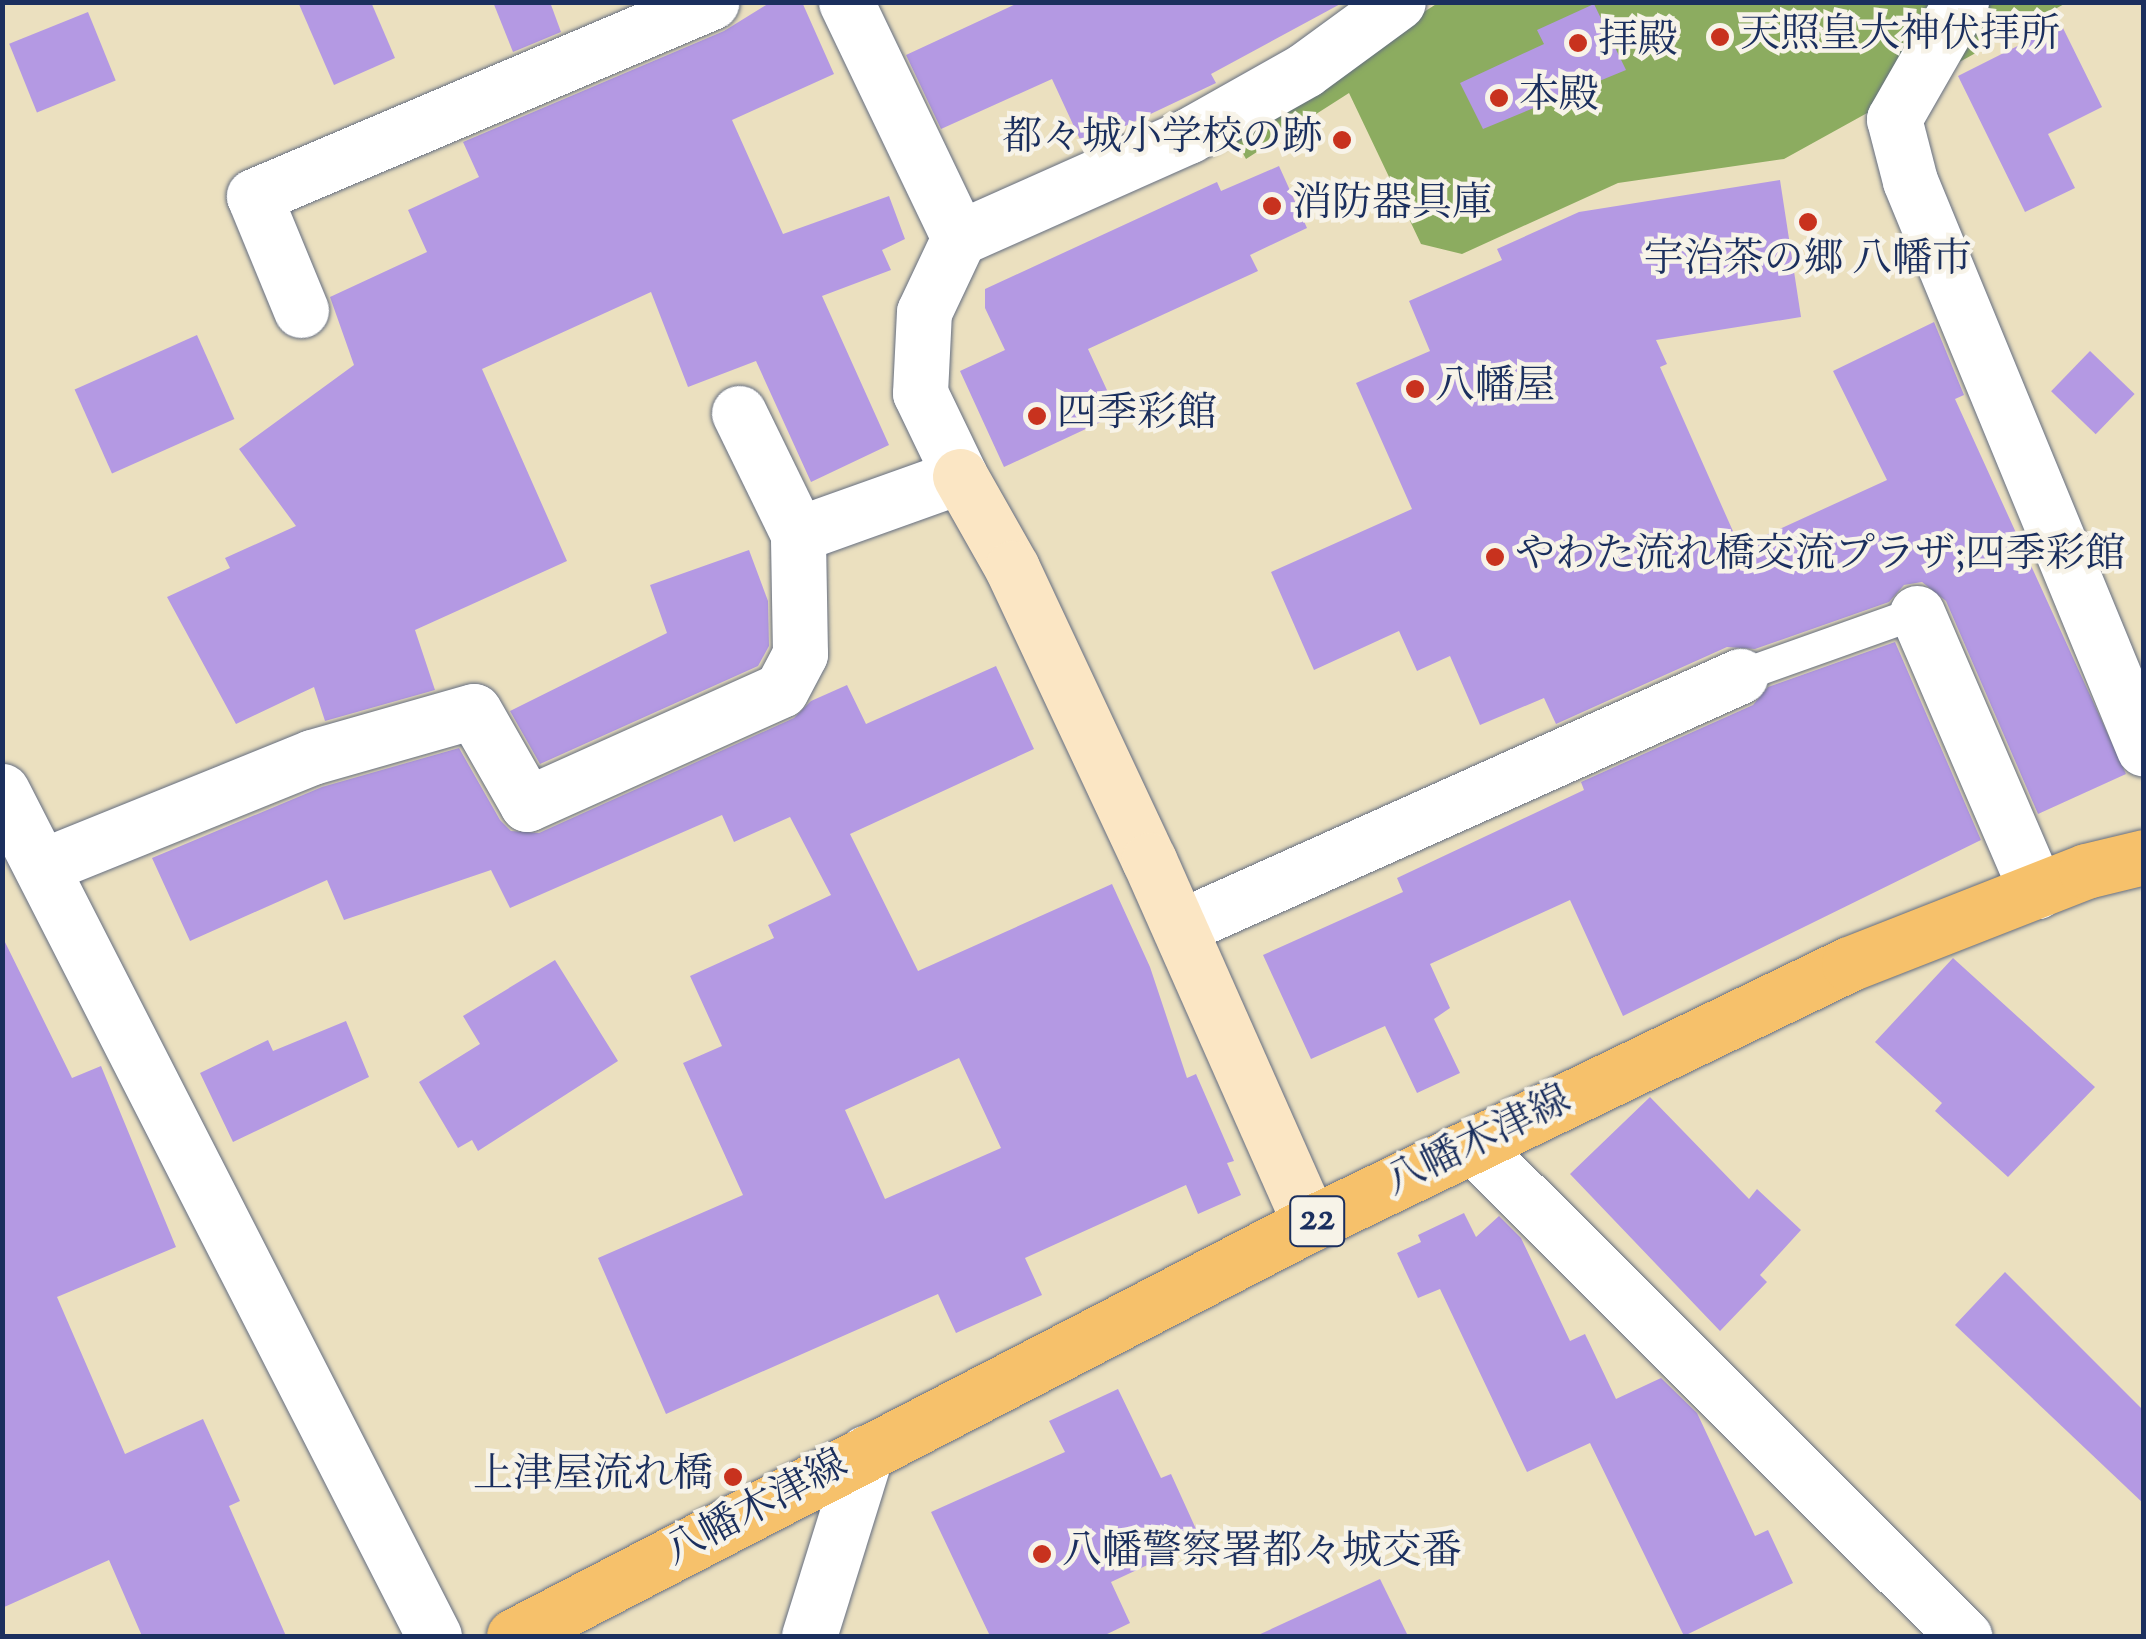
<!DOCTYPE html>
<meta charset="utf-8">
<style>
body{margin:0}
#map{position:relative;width:2146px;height:1639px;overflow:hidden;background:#ebe0bf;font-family:"Sorts Mill Goudy","Noto Serif JP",serif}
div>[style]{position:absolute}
.forest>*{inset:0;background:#8cac60}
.building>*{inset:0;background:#b499e3;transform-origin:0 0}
.roads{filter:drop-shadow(0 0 2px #646d80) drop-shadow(0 0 2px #646d80)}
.lane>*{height:32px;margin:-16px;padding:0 16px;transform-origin:16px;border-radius:16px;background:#fff}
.street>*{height:55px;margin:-27.5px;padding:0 27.5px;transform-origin:27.5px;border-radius:27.5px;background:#fff}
.secondary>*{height:55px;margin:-27.5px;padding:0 27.5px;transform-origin:27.5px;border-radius:27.5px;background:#fbe6c4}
.primary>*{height:55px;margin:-27.5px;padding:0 27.5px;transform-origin:27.5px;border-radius:27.5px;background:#f6c16b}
.dots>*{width:28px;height:28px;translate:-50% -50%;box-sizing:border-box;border:5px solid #f7f3e8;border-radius:50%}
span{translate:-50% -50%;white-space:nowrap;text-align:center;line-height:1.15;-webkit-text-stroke:9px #f7f3e8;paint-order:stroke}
.shield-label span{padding:2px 8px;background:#f7f3e8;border:2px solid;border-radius:8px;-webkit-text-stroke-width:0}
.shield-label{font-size:38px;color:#1b2f5e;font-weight:700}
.poi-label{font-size:40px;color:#1b2f5e}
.left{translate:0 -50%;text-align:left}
.right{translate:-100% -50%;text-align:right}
.street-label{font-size:40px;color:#1b2f5e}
.frame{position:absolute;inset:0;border:5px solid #1b2f5e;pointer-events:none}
</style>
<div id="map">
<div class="forest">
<div style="clip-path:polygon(1438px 3px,2066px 3px,1784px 159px,1618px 183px,1462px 254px,1421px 244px,1349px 93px,1246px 159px,1232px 133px)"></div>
</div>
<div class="building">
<div style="clip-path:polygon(298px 2px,371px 2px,395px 58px,334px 85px)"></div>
<div style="clip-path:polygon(493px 2px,550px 2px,561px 32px,513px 52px)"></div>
<div style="clip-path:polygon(771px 2px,802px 2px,834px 74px,732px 120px,783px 234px,889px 196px,905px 239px,882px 250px,891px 270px,822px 296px,889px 445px,811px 482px,756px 361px,688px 387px,651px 292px,482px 369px,567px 561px,415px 630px,435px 690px,325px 721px,314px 687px,236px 724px,167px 597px,230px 568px,225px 558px,296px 526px,239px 449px,354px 365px,330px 297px,427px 252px,408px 210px,479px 177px,463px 142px,724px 31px)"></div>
<div style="clip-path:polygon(1020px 2px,1344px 2px,1211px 74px,1216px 83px,1083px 146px,1052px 79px,941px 129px,906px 55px)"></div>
<div style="clip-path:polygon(1594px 4px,1626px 70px,1483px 129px,1460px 83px,1544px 44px,1537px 30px)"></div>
<div style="left:88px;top:12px;width:74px;height:85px;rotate:68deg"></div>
<div style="clip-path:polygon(2061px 24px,2102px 107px,2048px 134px,2075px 188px,2025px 212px,1958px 76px)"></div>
<div style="clip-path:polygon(1279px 166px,1307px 228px,1250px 255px,1258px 271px,1088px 349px,1118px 414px,1004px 467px,960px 371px,1005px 350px,985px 308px,985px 289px,1217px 182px,1221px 191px)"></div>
<div style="clip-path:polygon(1780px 180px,1801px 317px,1656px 340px,1667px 364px,1660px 367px,1740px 547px,1887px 480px,1833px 371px,1934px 322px,1964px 395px,1955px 399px,2126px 774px,2038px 814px,1946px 601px,1922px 582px,1904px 585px,1889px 602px,1755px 649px,1727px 647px,1556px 724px,1544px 698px,1480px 725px,1450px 656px,1417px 671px,1399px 631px,1314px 670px,1271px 572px,1412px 509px,1356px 383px,1430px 351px,1409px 301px,1502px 260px,1497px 249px,1579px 212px)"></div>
<div style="left:197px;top:335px;width:92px;height:134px;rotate:66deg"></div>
<div style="left:2090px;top:351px;width:62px;height:56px;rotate:44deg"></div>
<div style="clip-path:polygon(749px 550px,768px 601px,769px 646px,758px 666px,540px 764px,510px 711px,667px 633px,650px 585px)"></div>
<div style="clip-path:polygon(1895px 642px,1981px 840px,1623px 1016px,1570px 900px,1430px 964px,1450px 1008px,1434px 1019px,1460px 1073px,1417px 1093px,1385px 1026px,1311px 1059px,1263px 955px,1403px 892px,1397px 878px,1584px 790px,1581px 782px,1753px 705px,1768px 687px)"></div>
<div style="clip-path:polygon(evenodd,996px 666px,1034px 749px,850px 834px,918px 971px,1112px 884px,1150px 967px,1187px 1078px,1196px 1074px,1234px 1161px,1227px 1163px,1241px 1195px,1198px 1214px,1186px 1185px,1025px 1258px,1042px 1295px,956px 1333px,938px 1294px,666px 1414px,598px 1258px,743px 1195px,683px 1063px,722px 1046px,690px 976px,774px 938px,768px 925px,831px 895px,790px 817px,734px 842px,722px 815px,510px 908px,491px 870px,344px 920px,327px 880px,190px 941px,152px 858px,322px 787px,459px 748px,500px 820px,511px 831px,539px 833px,794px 718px,811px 701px,847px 685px,866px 724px,996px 666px,959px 1058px,1001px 1148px,885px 1199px,845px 1110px,959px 1058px)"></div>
<div style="clip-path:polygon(2px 936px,72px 1078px,101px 1066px,176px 1247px,57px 1297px,125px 1454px,203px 1419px,240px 1501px,229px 1506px,286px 1636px,142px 1636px,109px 1560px,2px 1608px)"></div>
<div style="clip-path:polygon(1953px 958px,2095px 1087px,2008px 1177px,1935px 1111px,1942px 1103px,1875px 1042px)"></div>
<div style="clip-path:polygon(555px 960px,618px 1061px,478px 1151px,472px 1140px,458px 1148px,419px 1082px,480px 1044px,463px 1016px)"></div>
<div style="clip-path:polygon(346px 1021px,369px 1077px,233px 1142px,200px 1073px,268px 1040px,273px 1051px)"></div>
<div style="clip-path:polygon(1650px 1097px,1749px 1199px,1757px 1189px,1801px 1230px,1760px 1275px,1767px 1282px,1720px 1331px,1570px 1174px)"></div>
<div style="clip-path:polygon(1464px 1213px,1476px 1237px,1499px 1216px,1521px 1238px,1570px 1341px,1585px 1334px,1616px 1399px,1661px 1378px,1697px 1413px,1755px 1536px,1768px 1530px,1793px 1583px,1684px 1636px,1590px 1443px,1527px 1472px,1440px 1289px,1418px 1298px,1397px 1253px,1421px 1242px,1418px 1235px)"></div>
<div style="clip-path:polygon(2005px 1272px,2144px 1411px,2144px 1504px,1955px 1325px)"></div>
<div style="clip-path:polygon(1118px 1389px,1161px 1478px,1171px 1474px,1201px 1540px,1111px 1582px,1130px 1623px,1103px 1636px,990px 1636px,931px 1512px,1065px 1452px,1049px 1421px)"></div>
<div style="clip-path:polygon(1380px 1579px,1408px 1636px,1256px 1636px)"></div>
</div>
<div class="roads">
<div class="lane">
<div style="left:1740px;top:676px;width:188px;rotate:-19.6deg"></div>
</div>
<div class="street">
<div style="left:846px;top:2px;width:262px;rotate:64.4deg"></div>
<div style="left:1961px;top:2px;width:135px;rotate:119.8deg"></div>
<div style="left:1894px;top:119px;width:64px;rotate:75.5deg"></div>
<div style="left:1910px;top:181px;width:614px;rotate:67.61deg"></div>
<div style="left:301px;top:310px;width:123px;rotate:-112.4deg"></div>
<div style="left:254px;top:196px;width:497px;rotate:-23deg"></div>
<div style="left:739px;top:413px;width:135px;rotate:64deg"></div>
<div style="left:1917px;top:613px;width:303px;rotate:66.7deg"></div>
<div style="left:2px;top:791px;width:949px;rotate:62.92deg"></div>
<div style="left:45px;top:865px;width:288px;rotate:-22deg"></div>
<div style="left:312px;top:757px;width:168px;rotate:-15.9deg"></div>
<div style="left:474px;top:711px;width:107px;rotate:60.3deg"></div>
<div style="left:527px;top:804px;width:278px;rotate:-24.2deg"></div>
<div style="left:781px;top:690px;width:41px;rotate:-62.2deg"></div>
<div style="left:800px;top:654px;width:120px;rotate:-91deg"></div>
<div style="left:798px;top:534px;width:172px;rotate:-19.7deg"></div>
<div style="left:960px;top:476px;width:92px;rotate:-115.7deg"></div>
<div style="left:920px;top:393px;width:81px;rotate:-87.2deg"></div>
<div style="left:924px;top:312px;width:82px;rotate:-64.7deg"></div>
<div style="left:959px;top:238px;width:251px;rotate:-24deg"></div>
<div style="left:1188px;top:136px;width:134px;rotate:-29.4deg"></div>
<div style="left:1305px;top:70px;width:115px;rotate:-36.2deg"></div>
<div style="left:1180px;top:927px;width:614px;rotate:-24.14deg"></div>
<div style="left:1473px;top:1146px;width:694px;rotate:44.94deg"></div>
<div style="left:809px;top:1636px;width:192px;rotate:-72.7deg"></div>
</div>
<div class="secondary">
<div style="left:960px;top:476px;width:106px;rotate:60.5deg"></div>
<div style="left:1012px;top:568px;width:323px;rotate:64.9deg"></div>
<div style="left:1149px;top:860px;width:398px;rotate:66.1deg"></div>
</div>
<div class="primary">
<div style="left:514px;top:1636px;width:896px;rotate:-27.37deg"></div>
<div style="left:1310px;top:1224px;width:598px;rotate:-25.75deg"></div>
<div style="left:1849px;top:964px;width:255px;rotate:-21.4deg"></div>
<div style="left:2086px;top:871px;width:60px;rotate:-13.6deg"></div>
</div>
</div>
<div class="dots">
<div style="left:1720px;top:37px;background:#c8321e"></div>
<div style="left:1578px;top:43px;background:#c8321e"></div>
<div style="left:1499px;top:98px;background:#c8321e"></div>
<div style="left:1342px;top:140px;background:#c8321e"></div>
<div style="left:1272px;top:206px;background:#c8321e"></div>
<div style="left:1808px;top:222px;background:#c8321e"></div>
<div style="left:1415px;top:389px;background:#c8321e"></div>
<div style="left:1037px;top:416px;background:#c8321e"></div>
<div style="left:1495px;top:557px;background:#c8321e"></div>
<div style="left:733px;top:1477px;background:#c8321e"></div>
<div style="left:1042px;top:1554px;background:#c8321e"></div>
</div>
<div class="shield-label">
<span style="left:1317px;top:1221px">22</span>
</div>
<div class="poi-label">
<span class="left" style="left:1740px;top:37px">天照皇大神伏拝所</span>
<span class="left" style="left:1598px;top:43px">拝殿</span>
<span class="left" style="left:1519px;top:98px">本殿</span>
<span class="right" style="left:1322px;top:140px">都々城小学校の跡</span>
<span class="left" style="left:1292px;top:206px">消防器具庫</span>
<span style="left:1808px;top:262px">宇治茶の郷 八幡市</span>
<span class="left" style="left:1435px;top:389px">八幡屋</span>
<span class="left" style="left:1057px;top:416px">四季彩館</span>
<span class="left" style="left:1515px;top:557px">やわた流れ橋交流プラザ;四季彩館</span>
<span class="right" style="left:713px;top:1477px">上津屋流れ橋</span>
<span class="left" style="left:1062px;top:1554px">八幡警察署都々城交番</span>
</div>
<div class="street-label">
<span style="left:1479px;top:1143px;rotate:-26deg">八幡木津線</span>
<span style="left:757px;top:1510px;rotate:-28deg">八幡木津線</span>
</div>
<div class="frame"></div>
</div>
